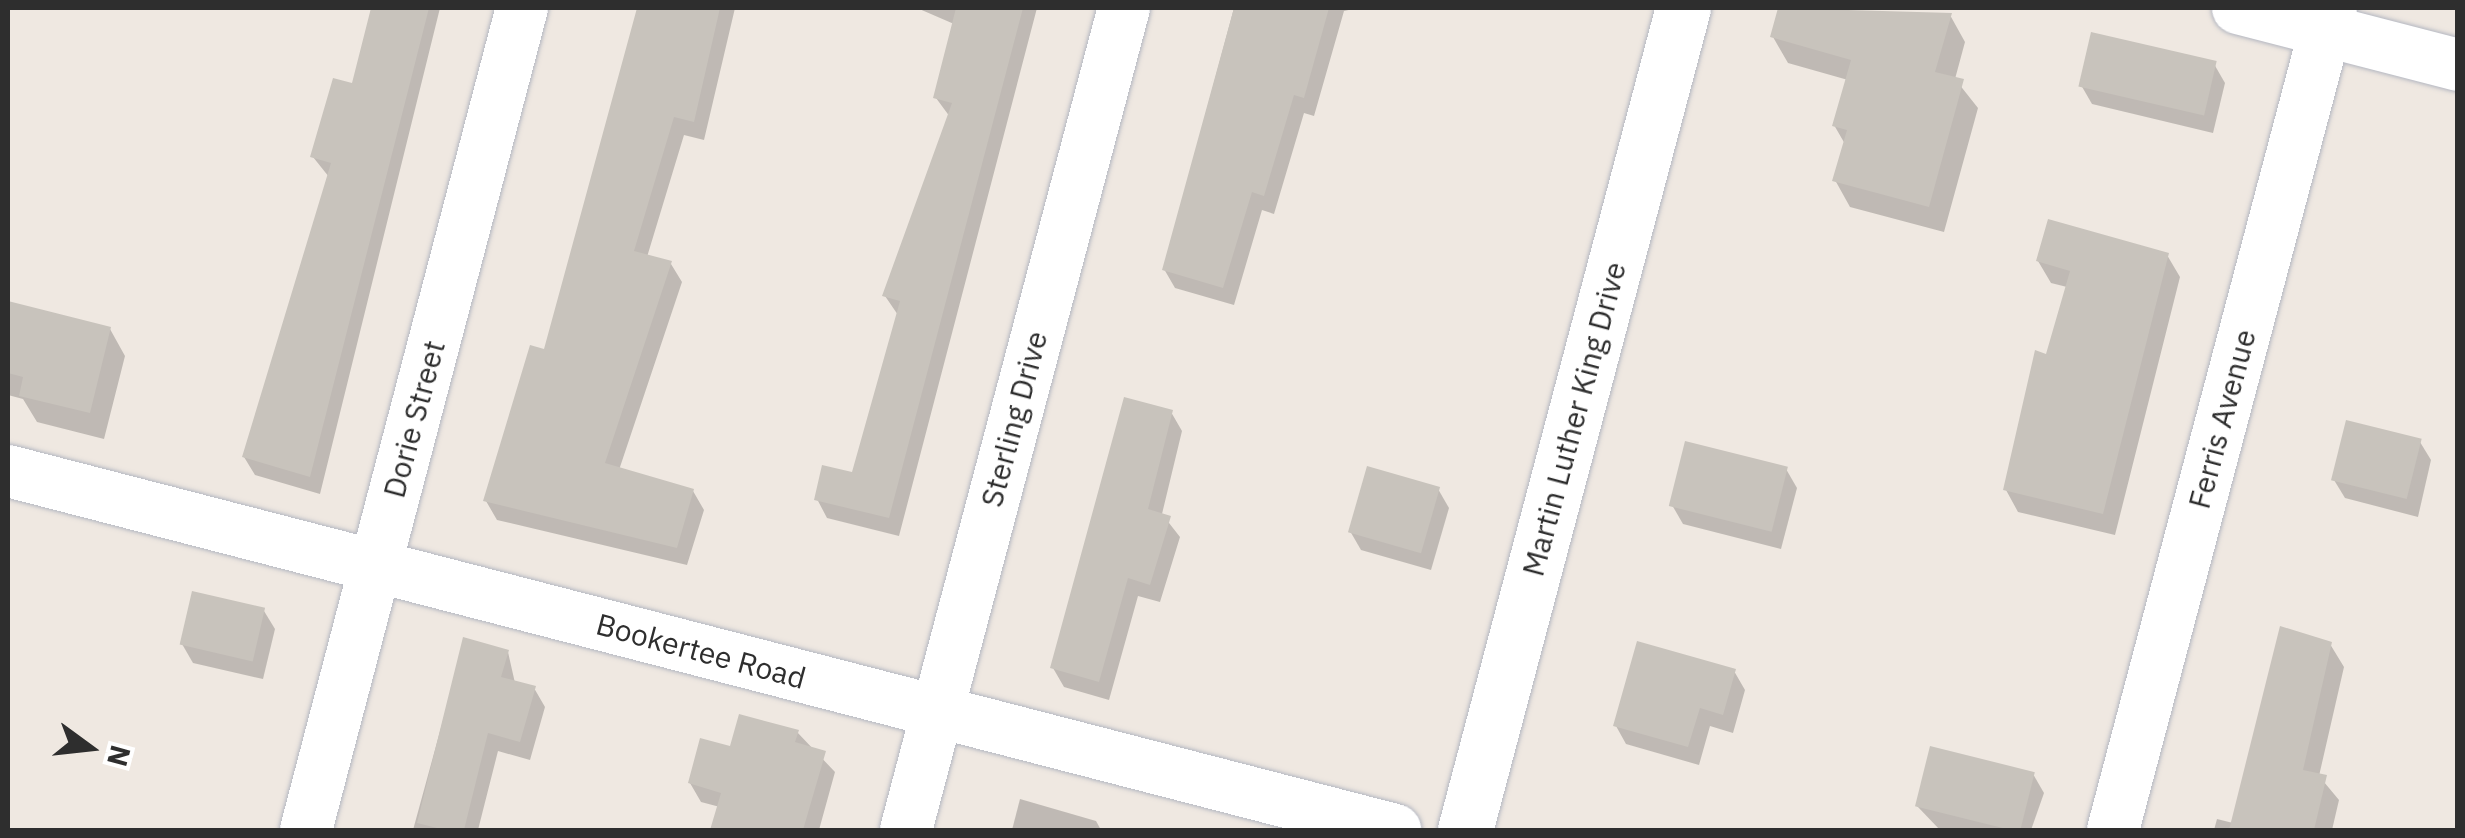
<!DOCTYPE html>
<style>
body{margin:0}
#map{position:relative;width:2465px;height:838px;overflow:hidden;background:#efe8e1;font-family:"IBM Plex Sans",sans-serif}
div>[style]{position:absolute}
.shadow>*{inset:0;background:#0003}
.building>*{inset:0;background:#c8c3bc;transform-origin:0 0}
.roads{filter:drop-shadow(0 0 2px #b4b7c1) drop-shadow(0 0 2px #b4b7c1)}
.street>*{height:52px;margin:-26px;padding:0 26px;transform-origin:26px;border-radius:26px;background:#fff}
.secondary>*{height:55px;margin:-27.5px;padding:0 27.5px;transform-origin:27.5px;border-radius:27.5px;background:#fff}
span{translate:-50% -50%;white-space:nowrap;text-align:center;line-height:1.15;-webkit-text-stroke:8px #fff;paint-order:stroke}
.street-label{font-size:30px;color:#2e2e2e}
.frame{position:absolute;inset:0;border:10px solid #2e2e2e;pointer-events:none}
.north{position:absolute;left:40px;top:698px;width:100px;height:100px;-webkit-text-stroke:8px #fff;paint-order:stroke;rotate:105deg;font-size:28px;font-weight:700;line-height:40px;text-align:center;color:#2e2e2e}
.north::after{content:'';display:block;margin:auto;width:35px;height:45px;background:#2e2e2e;clip-path:polygon(50% 0,100% 100%,50% 72%,0 100%)}
</style>
<div id="map">
<div class="shadow">
<div style="clip-path:polygon(374px 8px,440px 8px,320px 494px,255px 475px,244px 457px,329px 177px,313px 157px,354px 86px)"></div>
<div style="clip-path:polygon(640px 8px,735px 8px,704px 140px,684px 135px,647px 257px,671px 264px,682px 282px,619px 470px,693px 491px,704px 510px,687px 565px,497px 520px,486px 501px,545px 352px)"></div>
<div style="clip-path:polygon(917px 8px,1037px 8px,899px 536px,827px 518px,817px 499px,854px 475px,898px 315px,885px 296px,950px 117px,936px 98px,954px 24px)"></div>
<div style="clip-path:polygon(1234px 8px,1358px 8px,1344px 11px,1314px 116px,1304px 113px,1274px 214px,1262px 210px,1234px 305px,1175px 288px,1164px 269px)"></div>
<div style="clip-path:polygon(1781px 8px,1950px 15px,1965px 42px,1955px 79px,1978px 108px,1944px 232px,1850px 207px,1835px 180px,1845px 144px,1834px 125px,1848px 80px,1788px 63px,1773px 37px)"></div>
<div style="clip-path:polygon(2214px 64px,2225px 83px,2213px 133px,2092px 104px,2081px 85px)"></div>
<div style="clip-path:polygon(2167px 255px,2180px 277px,2115px 535px,2018px 512px,2006px 490px,2067px 287px,2051px 283px,2038px 261px)"></div>
<div style="clip-path:polygon(8px 303px,110px 329px,125px 356px,104px 439px,37px 422px,23px 399px,8px 395px)"></div>
<div style="clip-path:polygon(1171px 412px,1182px 431px,1162px 514px,1180px 537px,1160px 602px,1138px 596px,1109px 700px,1064px 687px,1053px 668px)"></div>
<div style="clip-path:polygon(2420px 442px,2431px 460px,2418px 517px,2345px 498px,2334px 480px)"></div>
<div style="clip-path:polygon(1786px 469px,1797px 488px,1781px 549px,1683px 524px,1672px 505px)"></div>
<div style="clip-path:polygon(1438px 489px,1449px 508px,1431px 570px,1361px 550px,1350px 531px)"></div>
<div style="clip-path:polygon(264px 611px,275px 629px,263px 679px,193px 663px,182px 644px)"></div>
<div style="clip-path:polygon(465px 640px,508px 652px,515px 683px,534px 688px,545px 707px,530px 760px,498px 751px,478px 830px,413px 830px)"></div>
<div style="clip-path:polygon(2330px 644px,2344px 667px,2319px 776px,2339px 800px,2332px 830px,2214px 830px,2217px 819px,2233px 823px)"></div>
<div style="clip-path:polygon(1734px 671px,1745px 690px,1733px 733px,1710px 726px,1699px 765px,1626px 744px,1616px 726px)"></div>
<div style="clip-path:polygon(797px 732px,835px 772px,819px 830px,713px 830px,720px 807px,701px 802px,690px 783px,732px 749px)"></div>
<div style="clip-path:polygon(2033px 774px,2044px 793px,2031px 830px,1940px 830px,1917px 806px)"></div>
<div style="clip-path:polygon(1020px 799px,1096px 821px,1101px 830px,1012px 830px)"></div>
</div>
<div class="building">
<div style="clip-path:polygon(371px 8px,429px 8px,310px 477px,242px 457px,331px 163px,310px 157px,333px 78px,352px 83px)"></div>
<div style="clip-path:polygon(637px 8px,720px 8px,694px 122px,674px 117px,634px 251px,672px 261px,605px 463px,694px 489px,677px 548px,483px 501px,530px 345px,544px 349px)"></div>
<div style="clip-path:polygon(956px 8px,1023px 8px,889px 518px,814px 500px,822px 465px,852px 472px,900px 301px,882px 296px,952px 103px,933px 98px)"></div>
<div style="clip-path:polygon(1234px 8px,1329px 8px,1304px 98px,1294px 95px,1264px 196px,1252px 192px,1223px 288px,1162px 270px)"></div>
<div style="clip-path:polygon(1778px 8px,1952px 13px,1935px 72px,1964px 79px,1929px 207px,1832px 181px,1847px 130px,1832px 126px,1851px 60px,1770px 37px)"></div>
<div style="left:2091px;top:32px;width:129px;height:56px;rotate:13deg"></div>
<div style="clip-path:polygon(2048px 219px,2169px 253px,2103px 514px,2003px 490px,2035px 350px,2046px 354px,2070px 271px,2036px 261px)"></div>
<div style="clip-path:polygon(8px 301px,111px 327px,90px 413px,19px 396px,23px 377px,8px 373px)"></div>
<div style="clip-path:polygon(1124px 397px,1173px 410px,1148px 509px,1171px 516px,1150px 585px,1128px 578px,1099px 682px,1050px 668px)"></div>
<div style="left:2346px;top:420px;width:78px;height:62px;rotate:14deg"></div>
<div style="left:1685px;top:441px;width:106px;height:67px;rotate:14deg"></div>
<div style="left:1367px;top:466px;width:76px;height:69px;rotate:16deg"></div>
<div style="left:192px;top:591px;width:75px;height:55px;rotate:13deg"></div>
<div style="clip-path:polygon(2280px 626px,2332px 642px,2303px 770px,2327px 775px,2314px 830px,2229px 830px)"></div>
<div style="clip-path:polygon(463px 637px,509px 650px,501px 677px,536px 686px,520px 742px,488px 733px,464px 830px,445px 830px,417px 823px)"></div>
<div style="clip-path:polygon(1637px 641px,1736px 669px,1723px 715px,1700px 708px,1688px 747px,1613px 726px)"></div>
<div style="clip-path:polygon(739px 714px,799px 730px,795px 742px,826px 751px,803px 830px,710px 830px,721px 793px,688px 783px,700px 738px,730px 746px)"></div>
<div style="left:1930px;top:746px;width:108px;height:62px;rotate:14deg"></div>
</div>
<div class="roads">
<div class="street">
<div style="left:2238px;top:8px;width:227px;rotate:14.5deg"></div>
<div style="left:8px;top:471px;width:1433px;rotate:14.51deg"></div>
<div style="left:306px;top:830px;width:850px;rotate:-75.28deg"></div>
<div style="left:906px;top:830px;width:850px;rotate:-75.15deg"></div>
<div style="left:2113px;top:830px;width:850px;rotate:-75.15deg"></div>
</div>
<div class="secondary">
<div style="left:1465px;top:830px;width:850px;rotate:-75.15deg"></div>
</div>
</div>
<div class="street-label">
<span style="left:414px;top:419px;rotate:-75deg">Dorie Street</span>
<span style="left:1014px;top:419px;rotate:-75deg">Sterling Drive</span>
<span style="left:1574px;top:419px;rotate:-75deg">Martin Luther King Drive</span>
<span style="left:2222px;top:419px;rotate:-75deg">Ferris Avenue</span>
<span style="left:701px;top:651px;rotate:15deg">Bookertee Road</span>
</div>
<div class="frame"></div>
<div class="north">N</div>
</div>
